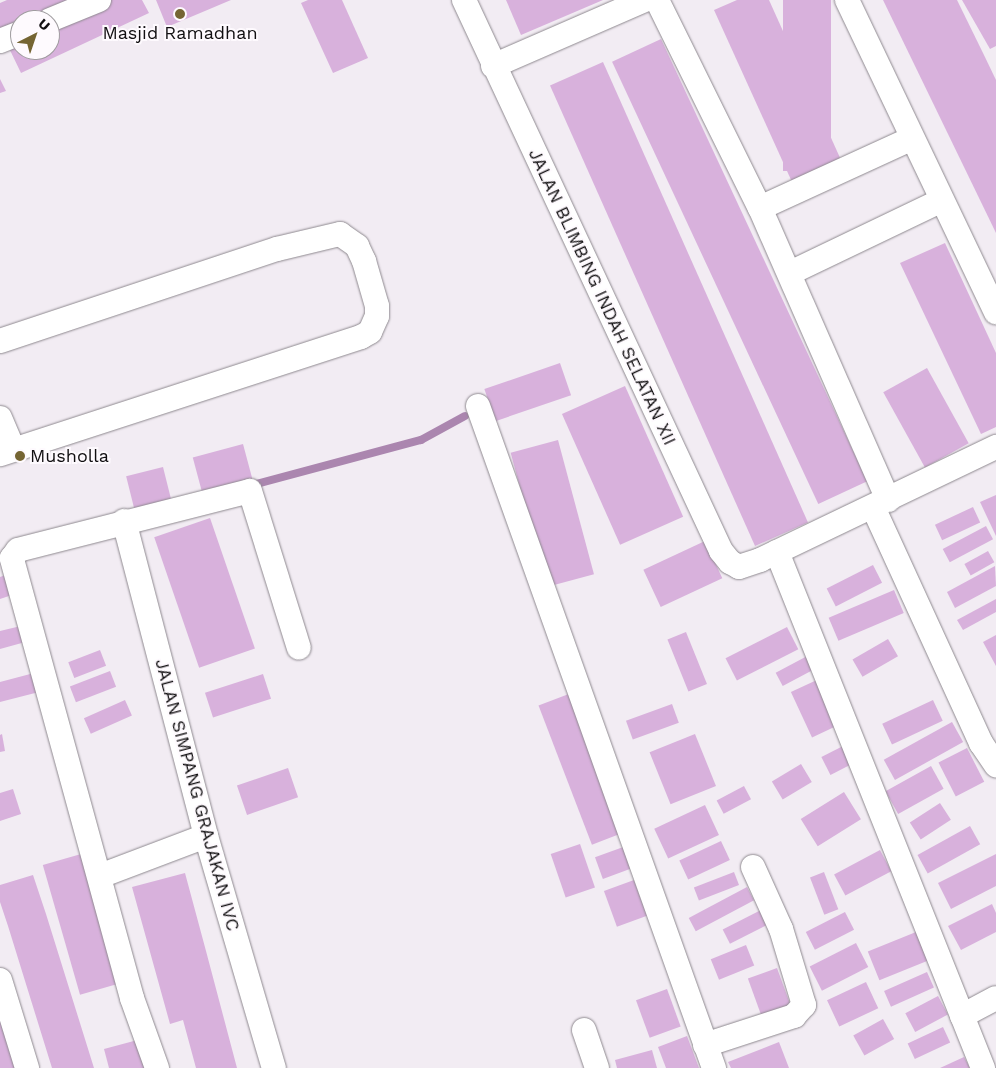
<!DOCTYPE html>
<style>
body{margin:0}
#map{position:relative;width:996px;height:1068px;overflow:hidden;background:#f2ecf3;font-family:"Work Sans",sans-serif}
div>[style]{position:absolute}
.stream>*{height:8px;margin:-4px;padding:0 4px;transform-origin:4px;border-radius:4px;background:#ab86af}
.building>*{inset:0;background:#d8b1dc;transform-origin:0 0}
.roads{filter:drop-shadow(0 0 1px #8e898f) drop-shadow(0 0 1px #8e898f)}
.street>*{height:24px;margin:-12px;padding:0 12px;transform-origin:12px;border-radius:12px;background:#fff}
.dots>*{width:14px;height:14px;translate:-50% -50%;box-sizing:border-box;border:2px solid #fefafe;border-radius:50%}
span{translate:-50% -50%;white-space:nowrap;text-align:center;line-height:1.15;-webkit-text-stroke:4px #fefafe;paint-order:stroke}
.poi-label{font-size:18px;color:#110f11}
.left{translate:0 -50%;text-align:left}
.street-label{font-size:18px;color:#110f11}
.north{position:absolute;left:10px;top:10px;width:50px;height:50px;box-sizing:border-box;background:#fefafe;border:1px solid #9f9c9f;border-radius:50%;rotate:41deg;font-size:14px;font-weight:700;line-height:20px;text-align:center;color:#110f11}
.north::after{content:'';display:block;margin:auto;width:18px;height:22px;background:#756533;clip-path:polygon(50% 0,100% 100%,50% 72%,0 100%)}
</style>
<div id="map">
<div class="stream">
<div style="left:249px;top:486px;width:178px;rotate:-15deg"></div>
<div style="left:421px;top:440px;width:50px;rotate:-28.6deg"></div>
</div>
<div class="building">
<div style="clip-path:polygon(7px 0,79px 0,30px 20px,20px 20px,20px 24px,0 28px,0 3px)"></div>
<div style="clip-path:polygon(105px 0,142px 0,149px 13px,21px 73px,8px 46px,20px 41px,20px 50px,50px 50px,50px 26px)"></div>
<div style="clip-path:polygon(156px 0,231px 0,167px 27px)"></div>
<div style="clip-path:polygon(308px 0,342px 0,368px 58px,333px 73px,301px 3px)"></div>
<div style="clip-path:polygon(506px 0,603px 0,521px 35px)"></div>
<div style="clip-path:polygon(737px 0,769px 0,841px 160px,792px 182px,714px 10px)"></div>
<div style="left:783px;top:0;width:48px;height:171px"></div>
<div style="clip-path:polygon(883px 0,957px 0,983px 53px,996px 80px,996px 233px)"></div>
<div style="clip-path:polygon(962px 0,996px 0,996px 46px,990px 49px)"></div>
<div style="left:661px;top:39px;width:488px;height:54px;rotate:65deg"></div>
<div style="left:603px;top:62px;width:504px;height:58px;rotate:66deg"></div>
<div style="clip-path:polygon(0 79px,6px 91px,0 93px)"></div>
<div style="clip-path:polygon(945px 243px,996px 353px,996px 427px,981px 434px,900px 263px)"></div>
<div style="left:560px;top:363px;width:34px;height:80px;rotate:71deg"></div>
<div style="left:927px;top:368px;width:86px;height:50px;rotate:61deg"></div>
<div style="left:625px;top:386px;width:143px;height:69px;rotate:66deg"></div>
<div style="left:558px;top:440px;width:139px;height:49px;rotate:75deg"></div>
<div style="left:243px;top:444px;width:39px;height:52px;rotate:75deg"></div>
<div style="left:163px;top:467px;width:34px;height:38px;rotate:76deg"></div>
<div style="clip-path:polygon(996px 495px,996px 536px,980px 502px)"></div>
<div style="left:973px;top:507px;width:17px;height:42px;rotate:65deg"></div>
<div style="left:210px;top:518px;width:138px;height:59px;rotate:71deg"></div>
<div style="left:986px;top:526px;width:15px;height:49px;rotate:62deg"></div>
<div style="left:705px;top:541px;width:41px;height:68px;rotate:65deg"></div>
<div style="left:988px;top:551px;width:13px;height:27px;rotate:61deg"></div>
<div style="left:873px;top:565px;width:20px;height:52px;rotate:63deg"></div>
<div style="clip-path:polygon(995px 566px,996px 586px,955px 608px,947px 592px)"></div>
<div style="clip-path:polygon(11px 573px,18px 593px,0 599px,0 577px)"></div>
<div style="left:894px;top:590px;width:25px;height:71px;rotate:67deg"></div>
<div style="clip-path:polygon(996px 599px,996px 612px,963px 630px,957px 620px)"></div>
<div style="clip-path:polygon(25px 625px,29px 641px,0 649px,0 631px)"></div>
<div style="left:787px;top:627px;width:25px;height:69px;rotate:63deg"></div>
<div style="left:686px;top:632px;width:56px;height:20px;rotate:68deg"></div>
<div style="clip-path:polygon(996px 635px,996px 666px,983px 642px)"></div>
<div style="left:888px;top:639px;width:20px;height:41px;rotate:60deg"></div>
<div style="left:100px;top:650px;width:17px;height:34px;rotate:69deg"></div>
<div style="left:811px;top:654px;width:15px;height:40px;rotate:62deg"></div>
<div style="left:110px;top:671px;width:17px;height:43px;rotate:69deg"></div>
<div style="clip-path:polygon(34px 673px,39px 692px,0 702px,0 682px)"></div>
<div style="left:263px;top:674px;width:26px;height:61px;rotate:72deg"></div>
<div style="left:819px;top:679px;width:50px;height:31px;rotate:65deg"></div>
<div style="left:574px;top:692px;width:149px;height:38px;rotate:69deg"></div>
<div style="left:125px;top:700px;width:17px;height:45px;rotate:66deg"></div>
<div style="left:933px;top:700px;width:23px;height:56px;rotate:65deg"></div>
<div style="left:672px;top:704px;width:20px;height:49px;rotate:70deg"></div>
<div style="left:952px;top:722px;width:23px;height:78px;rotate:61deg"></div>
<div style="clip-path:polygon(2px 734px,5px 751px,0 752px,0 735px)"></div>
<div style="left:695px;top:734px;width:56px;height:49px;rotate:68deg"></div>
<div style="left:849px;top:743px;width:20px;height:31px;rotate:63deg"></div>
<div style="left:967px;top:748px;width:38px;height:32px;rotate:63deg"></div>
<div style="left:801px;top:764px;width:21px;height:34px;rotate:59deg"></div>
<div style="left:931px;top:766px;width:26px;height:52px;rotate:61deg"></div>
<div style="left:288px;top:768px;width:31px;height:54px;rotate:71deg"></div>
<div style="left:744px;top:786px;width:15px;height:31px;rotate:62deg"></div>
<div style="clip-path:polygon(13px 789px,21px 814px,0 821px,0 793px)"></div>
<div style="left:844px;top:792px;width:32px;height:51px;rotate:58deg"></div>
<div style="left:940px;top:803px;width:20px;height:36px;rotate:57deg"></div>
<div style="left:705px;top:805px;width:33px;height:56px;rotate:65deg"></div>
<div style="left:970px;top:826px;width:21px;height:60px;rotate:61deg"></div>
<div style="left:721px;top:841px;width:21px;height:46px;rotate:65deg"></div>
<div style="left:580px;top:844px;width:46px;height:31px;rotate:71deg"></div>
<div style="left:626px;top:846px;width:23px;height:33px;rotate:70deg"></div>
<div style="left:880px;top:850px;width:24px;height:52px;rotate:62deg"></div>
<div style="left:88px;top:852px;width:135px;height:47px;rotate:74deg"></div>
<div style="clip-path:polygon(996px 854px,996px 886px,951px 909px,938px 883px)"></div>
<div style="left:734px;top:872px;width:14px;height:43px;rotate:69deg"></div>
<div style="left:824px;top:872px;width:40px;height:15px;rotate:69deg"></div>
<div style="clip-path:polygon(185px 873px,206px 951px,237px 1068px,196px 1068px,183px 1020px,170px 1024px,132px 887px)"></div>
<div style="clip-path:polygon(33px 875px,46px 914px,94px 1068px,52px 1068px,8px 926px,0 902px,0 885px)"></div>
<div style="left:634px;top:880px;width:38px;height:32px;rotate:70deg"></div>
<div style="left:747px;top:887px;width:15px;height:66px;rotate:62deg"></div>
<div style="clip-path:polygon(992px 904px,996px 913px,996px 932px,961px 950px,948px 926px)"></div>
<div style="left:761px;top:910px;width:16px;height:43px;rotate:63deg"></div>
<div style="left:845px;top:912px;width:20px;height:44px;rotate:63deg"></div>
<div style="left:916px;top:932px;width:31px;height:52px;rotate:68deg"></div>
<div style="left:856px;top:943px;width:27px;height:52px;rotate:63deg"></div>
<div style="left:746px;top:945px;width:22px;height:38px;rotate:68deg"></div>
<div style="left:777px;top:968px;width:49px;height:31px;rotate:70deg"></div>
<div style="left:927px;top:972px;width:17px;height:47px;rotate:66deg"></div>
<div style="left:866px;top:982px;width:29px;height:43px;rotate:65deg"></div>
<div style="left:667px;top:989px;width:40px;height:33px;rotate:70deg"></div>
<div style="left:938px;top:996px;width:21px;height:37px;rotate:62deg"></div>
<div style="clip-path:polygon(0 1002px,23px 1068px,0 1068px)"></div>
<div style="left:883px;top:1019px;width:23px;height:34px;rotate:61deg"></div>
<div style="left:943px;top:1027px;width:17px;height:39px;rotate:65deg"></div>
<div style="clip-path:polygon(687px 1036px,699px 1068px,666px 1068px,658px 1047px)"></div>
<div style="clip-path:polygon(145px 1038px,153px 1068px,109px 1068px,104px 1049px)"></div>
<div style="clip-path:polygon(779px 1042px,789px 1068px,731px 1068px,728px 1062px)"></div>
<div style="clip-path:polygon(652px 1050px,657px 1068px,617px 1068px,615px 1060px)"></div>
<div style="clip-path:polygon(964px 1057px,970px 1068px,940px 1068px)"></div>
</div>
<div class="roads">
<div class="street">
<div style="left:464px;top:0;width:608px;rotate:64.99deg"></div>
<div style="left:721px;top:551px;width:14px;rotate:51deg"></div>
<div style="left:730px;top:562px;width:10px;rotate:29deg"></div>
<div style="left:739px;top:567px;width:22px;rotate:-18deg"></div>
<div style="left:760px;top:560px;width:262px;rotate:-25.6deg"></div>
<div style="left:657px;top:0;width:232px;rotate:63.7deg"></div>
<div style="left:760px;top:208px;width:319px;rotate:66.3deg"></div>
<div style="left:847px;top:0;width:346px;rotate:64.5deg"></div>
<div style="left:50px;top:20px;width:53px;rotate:-22.2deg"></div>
<div style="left:0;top:41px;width:22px;rotate:-22deg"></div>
<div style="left:493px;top:66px;width:166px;rotate:-23.5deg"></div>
<div style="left:760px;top:208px;width:166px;rotate:-24.6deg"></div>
<div style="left:790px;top:273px;width:166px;rotate:-25.6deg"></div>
<div style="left:0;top:341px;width:292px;rotate:-18.4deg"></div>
<div style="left:277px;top:249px;width:65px;rotate:-13.4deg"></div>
<div style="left:340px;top:234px;width:21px;rotate:35deg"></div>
<div style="left:357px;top:246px;width:17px;rotate:65deg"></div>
<div style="left:364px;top:261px;width:47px;rotate:73.9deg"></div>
<div style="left:377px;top:306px;width:10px;rotate:90deg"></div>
<div style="left:377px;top:316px;width:17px;rotate:114deg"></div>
<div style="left:370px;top:332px;width:10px;rotate:151deg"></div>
<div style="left:361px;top:337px;width:379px;rotate:162deg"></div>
<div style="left:478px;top:406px;width:703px;rotate:70.38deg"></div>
<div style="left:0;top:418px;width:34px;rotate:67deg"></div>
<div style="left:873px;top:507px;width:260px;rotate:65.4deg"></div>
<div style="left:981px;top:743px;width:27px;rotate:56deg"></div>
<div style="left:124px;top:521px;width:325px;rotate:75.4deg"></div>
<div style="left:206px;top:836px;width:242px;rotate:73.7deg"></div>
<div style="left:777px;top:552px;width:556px;rotate:68.24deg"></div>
<div style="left:100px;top:876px;width:113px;rotate:-20.7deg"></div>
<div style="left:0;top:980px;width:92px;rotate:72.9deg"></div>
<div style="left:962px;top:1016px;width:38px;rotate:-28deg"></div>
<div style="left:584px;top:1030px;width:40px;rotate:71.1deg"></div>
<div style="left:705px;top:1045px;width:94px;rotate:-18deg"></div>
<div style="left:794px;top:1016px;width:15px;rotate:-48deg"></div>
<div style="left:804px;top:1005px;width:79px;rotate:-106.8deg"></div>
<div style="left:781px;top:929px;width:68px;rotate:-114.3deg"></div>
<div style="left:157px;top:1068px;width:74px;rotate:-109.7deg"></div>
<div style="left:132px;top:998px;width:456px;rotate:-105.3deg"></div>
<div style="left:12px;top:558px;width:10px;rotate:-53deg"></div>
<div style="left:18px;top:550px;width:239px;rotate:-14.3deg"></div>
<div style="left:250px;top:491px;width:164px;rotate:72.7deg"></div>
</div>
</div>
<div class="dots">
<div style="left:180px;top:14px;background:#756533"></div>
<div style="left:20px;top:456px;background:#756533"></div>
</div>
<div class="poi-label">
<span style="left:180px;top:33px">Masjid Ramadhan</span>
<span class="left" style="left:30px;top:456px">Musholla</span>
</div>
<div class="street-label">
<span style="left:602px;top:297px;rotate:65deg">JALAN BLIMBING INDAH SELATAN XII</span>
<span style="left:197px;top:795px;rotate:75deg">JALAN SIMPANG GRAJAKAN IVC</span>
</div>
<div class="north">U</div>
</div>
